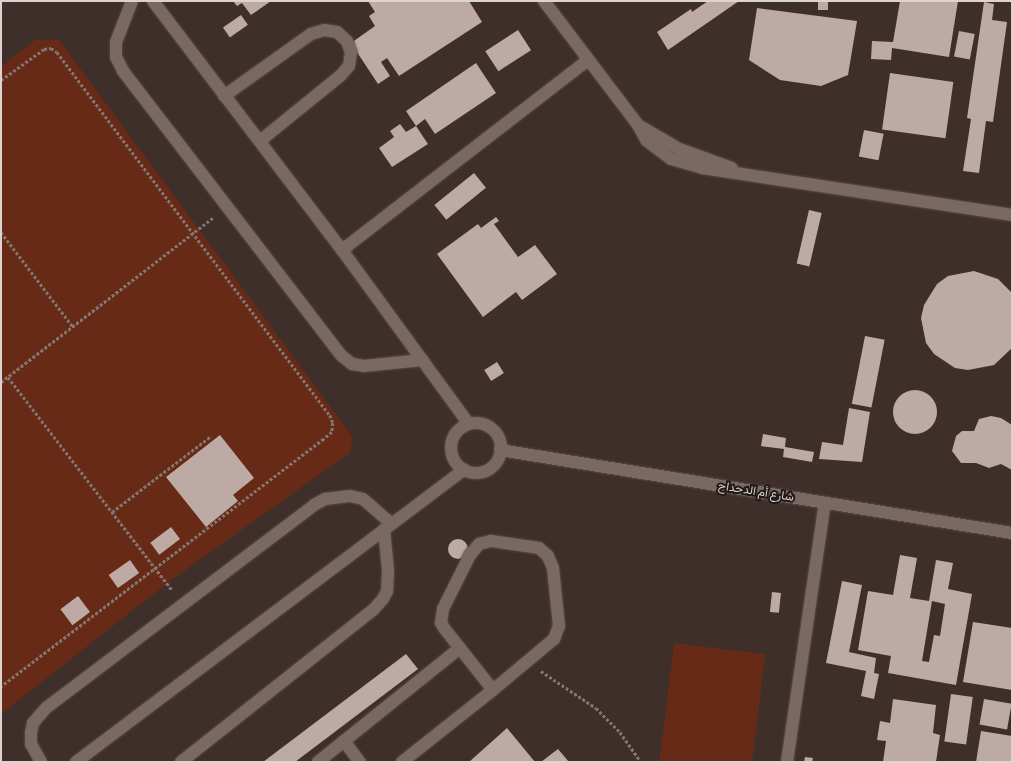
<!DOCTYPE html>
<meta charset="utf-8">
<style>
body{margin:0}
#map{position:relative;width:1013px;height:763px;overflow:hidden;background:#3e2f2a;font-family:"Crimson Pro",Vazirmatn,serif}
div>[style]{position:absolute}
.green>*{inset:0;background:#672a16;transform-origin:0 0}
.building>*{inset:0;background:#beaaa4;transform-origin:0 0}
.round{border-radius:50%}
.path>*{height:2.5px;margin-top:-1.25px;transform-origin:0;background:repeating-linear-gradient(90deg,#837672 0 3px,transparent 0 5px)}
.roads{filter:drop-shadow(0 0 1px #594c47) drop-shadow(0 0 1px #594c47)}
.lane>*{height:12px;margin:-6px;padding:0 6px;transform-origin:6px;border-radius:6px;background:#7a6963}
.street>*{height:12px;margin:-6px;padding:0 6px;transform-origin:6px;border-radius:6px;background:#7a6963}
.street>.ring{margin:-6px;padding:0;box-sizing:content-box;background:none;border:12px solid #7a6963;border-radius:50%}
span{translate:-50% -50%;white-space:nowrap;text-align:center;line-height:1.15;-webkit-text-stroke:4px #201917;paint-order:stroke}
.street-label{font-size:12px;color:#ddd3d0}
.frame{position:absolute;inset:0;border:2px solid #ddd3d0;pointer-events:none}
</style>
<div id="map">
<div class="green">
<div style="clip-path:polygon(35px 40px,59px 40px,352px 436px,351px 452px,174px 578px,1px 714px,1px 67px)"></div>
<div style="left:674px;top:643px;width:92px;height:120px;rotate:7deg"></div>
</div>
<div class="building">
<div style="clip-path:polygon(233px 1px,271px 1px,251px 15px,242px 3px,237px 6px)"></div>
<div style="clip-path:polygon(368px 1px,469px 1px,482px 22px,399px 76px,387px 58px,381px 62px,390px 76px,378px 84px,351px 43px,375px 26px,369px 16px,375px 12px)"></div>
<div style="clip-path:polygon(708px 1px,739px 1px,668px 50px,657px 32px,691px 9px,692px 12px)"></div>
<div style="left:818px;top:1px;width:10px;height:9px"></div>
<div style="clip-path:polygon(900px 1px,958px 1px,949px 57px,892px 48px,891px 60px,871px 59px,872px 41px,893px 42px)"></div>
<div style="clip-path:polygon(984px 2px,994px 4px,992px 20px,1007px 22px,993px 122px,986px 121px,979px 173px,963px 171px,971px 119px,967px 118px)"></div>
<div style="clip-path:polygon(757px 8px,857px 21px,848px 75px,821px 86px,780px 80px,749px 60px)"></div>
<div style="left:241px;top:15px;width:12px;height:22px;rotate:55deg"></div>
<div style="left:518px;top:30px;width:24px;height:39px;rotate:57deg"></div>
<div style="left:959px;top:31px;width:16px;height:26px;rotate:11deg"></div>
<div style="clip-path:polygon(476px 63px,496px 93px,435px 134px,425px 119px,416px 126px,406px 111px)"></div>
<div style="left:890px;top:73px;width:64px;height:57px;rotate:8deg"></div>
<div style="clip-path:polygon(400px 124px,406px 132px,416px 126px,428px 144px,392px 167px,379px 148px,394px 137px,390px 131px)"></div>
<div style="left:864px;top:130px;width:20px;height:27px;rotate:11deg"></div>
<div style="left:474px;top:173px;width:19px;height:51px;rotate:51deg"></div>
<div style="left:809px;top:210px;width:13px;height:55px;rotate:13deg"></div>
<div style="clip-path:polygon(496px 217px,499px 221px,494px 224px,518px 257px,535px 245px,557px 274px,522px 300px,516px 292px,483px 317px,437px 254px,478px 224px,481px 228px)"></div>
<div style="clip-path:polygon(974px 271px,998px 279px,1012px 293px,1012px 348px,994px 365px,968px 370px,955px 368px,934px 354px,926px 343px,921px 318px,924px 305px,937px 284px,948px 276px)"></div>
<div style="left:865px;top:336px;width:20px;height:69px;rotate:11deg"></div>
<div style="left:497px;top:362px;width:13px;height:15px;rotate:58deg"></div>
<div class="round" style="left:893px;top:390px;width:44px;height:44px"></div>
<div style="clip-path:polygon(849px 408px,870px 412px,862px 462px,819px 459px,822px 442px,843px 445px)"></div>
<div style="clip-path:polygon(991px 416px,1001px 418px,1012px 425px,1012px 470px,1001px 464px,989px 468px,976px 463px,961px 463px,952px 451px,956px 436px,962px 431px,974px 431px,979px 419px)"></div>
<div style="clip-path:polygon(763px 434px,786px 438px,785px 447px,814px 452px,812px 462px,783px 457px,784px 449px,761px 446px)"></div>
<div style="clip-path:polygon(220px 435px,254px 478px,233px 495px,238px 501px,206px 527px,166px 477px)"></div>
<div style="left:171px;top:527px;width:15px;height:26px;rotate:53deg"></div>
<div class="round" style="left:448px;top:539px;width:20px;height:20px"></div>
<div style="clip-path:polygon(evenodd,900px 555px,917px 558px,910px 598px,929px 601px,936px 560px,953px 563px,948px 589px,972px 594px,956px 685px,888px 673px,891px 656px,858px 650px,868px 591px,893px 595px,900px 555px,932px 601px,945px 604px,940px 636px,934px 635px,929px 662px,922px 661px,932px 601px)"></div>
<div style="left:130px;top:560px;width:16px;height:26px;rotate:55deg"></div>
<div style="clip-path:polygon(842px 581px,862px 585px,849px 652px,876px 658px,874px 673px,879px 674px,874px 699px,861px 696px,866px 671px,826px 663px)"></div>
<div style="left:772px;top:592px;width:9px;height:20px;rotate:6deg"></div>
<div style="left:78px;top:596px;width:20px;height:22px;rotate:53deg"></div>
<div style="clip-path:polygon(973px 622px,1012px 628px,1012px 690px,963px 682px)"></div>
<div style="clip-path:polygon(406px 654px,418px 669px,295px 762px,263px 762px)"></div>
<div style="left:951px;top:694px;width:22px;height:48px;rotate:8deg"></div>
<div style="clip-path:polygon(893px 699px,936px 705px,933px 733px,940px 735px,936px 762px,883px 762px,886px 741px,877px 740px,880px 721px,890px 723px)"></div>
<div style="left:984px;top:699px;width:28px;height:26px;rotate:10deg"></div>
<div style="clip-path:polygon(507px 728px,535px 762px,469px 762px)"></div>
<div style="clip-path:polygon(981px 731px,1012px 736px,1012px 762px,976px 762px)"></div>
<div style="clip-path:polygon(558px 749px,569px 762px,541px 762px)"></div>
<div style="clip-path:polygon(805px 757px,813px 758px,812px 762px,804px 762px)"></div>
</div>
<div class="path">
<div style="left:1px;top:80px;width:53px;rotate:-35.8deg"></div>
<div style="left:44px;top:49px;width:7px;rotate:-8deg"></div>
<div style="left:51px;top:48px;width:7px;rotate:34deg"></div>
<div style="left:57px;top:52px;width:454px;rotate:53.1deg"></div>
<div style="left:330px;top:415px;width:9px;rotate:69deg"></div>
<div style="left:333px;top:423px;width:9px;rotate:96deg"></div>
<div style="left:332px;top:432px;width:11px;rotate:139deg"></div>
<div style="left:324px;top:439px;width:407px;rotate:142.5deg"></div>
<div style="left:1px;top:232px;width:119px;rotate:52.8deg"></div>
<div style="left:8px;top:377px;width:269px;rotate:52.4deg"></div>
<div style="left:1px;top:382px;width:269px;rotate:-37.8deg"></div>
<div style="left:112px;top:512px;width:125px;rotate:-37.5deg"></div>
<div style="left:541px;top:671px;width:66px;rotate:33.9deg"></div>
<div style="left:596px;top:708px;width:34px;rotate:45deg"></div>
<div style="left:620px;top:732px;width:37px;rotate:55deg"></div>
</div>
<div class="roads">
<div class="lane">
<div style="left:132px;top:1px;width:44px;rotate:111.3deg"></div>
<div style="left:116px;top:42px;width:15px;rotate:90deg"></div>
<div style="left:116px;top:57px;width:16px;rotate:63deg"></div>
<div style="left:123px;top:71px;width:359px;rotate:52.5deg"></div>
<div style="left:342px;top:356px;width:13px;rotate:39deg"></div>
<div style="left:352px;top:364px;width:12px;rotate:9deg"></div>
<div style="left:364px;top:366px;width:59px;rotate:-5.8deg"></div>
<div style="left:224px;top:96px;width:107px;rotate:-35.5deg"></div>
<div style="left:311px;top:34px;width:14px;rotate:-17deg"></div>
<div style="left:324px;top:30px;width:13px;rotate:9deg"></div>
<div style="left:337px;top:32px;width:13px;rotate:42deg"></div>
<div style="left:347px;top:41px;width:13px;rotate:72deg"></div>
<div style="left:351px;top:53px;width:13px;rotate:99deg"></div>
<div style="left:349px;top:66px;width:13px;rotate:132deg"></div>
<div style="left:340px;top:76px;width:103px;rotate:140.9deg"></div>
<div style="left:344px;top:741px;width:26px;rotate:53deg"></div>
<div style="left:41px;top:762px;width:21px;rotate:-119deg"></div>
<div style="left:31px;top:744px;width:11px;rotate:-90deg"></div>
<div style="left:31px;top:733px;width:10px;rotate:-79deg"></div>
<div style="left:33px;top:723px;width:20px;rotate:-49deg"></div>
<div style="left:46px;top:708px;width:336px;rotate:-37.1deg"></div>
<div style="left:314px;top:505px;width:13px;rotate:-29deg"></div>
<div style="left:325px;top:499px;width:25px;rotate:-7deg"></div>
<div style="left:350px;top:496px;width:13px;rotate:13deg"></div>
<div style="left:363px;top:499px;width:38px;rotate:41deg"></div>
<div style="left:181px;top:762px;width:246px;rotate:-38.4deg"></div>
<div style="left:374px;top:609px;width:13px;rotate:-48deg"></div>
<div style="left:383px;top:599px;width:9px;rotate:-63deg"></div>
<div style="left:387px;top:591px;width:21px;rotate:-87deg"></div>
<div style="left:388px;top:570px;width:41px;rotate:-95.6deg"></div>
<div style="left:318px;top:762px;width:182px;rotate:-38.8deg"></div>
<div style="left:402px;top:762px;width:116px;rotate:-38.4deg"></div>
<div style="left:493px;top:690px;width:80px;rotate:-39.9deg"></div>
<div style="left:554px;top:639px;width:14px;rotate:-69deg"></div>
<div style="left:559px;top:626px;width:58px;rotate:-95.9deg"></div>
<div style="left:553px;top:568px;width:13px;rotate:-113deg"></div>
<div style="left:548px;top:556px;width:12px;rotate:-138deg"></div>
<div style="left:539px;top:548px;width:49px;rotate:-171.7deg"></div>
<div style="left:491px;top:541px;width:12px;rotate:166deg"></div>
<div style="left:479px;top:544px;width:14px;rotate:129deg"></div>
<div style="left:470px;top:555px;width:60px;rotate:116.6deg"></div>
<div style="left:443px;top:609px;width:14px;rotate:98deg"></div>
<div style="left:441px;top:623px;width:6px;rotate:59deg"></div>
<div style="left:444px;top:628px;width:79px;rotate:51.7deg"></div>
</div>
<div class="street">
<div style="left:153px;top:1px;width:313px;rotate:52.8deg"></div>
<div style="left:342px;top:250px;width:215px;rotate:53.9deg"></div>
<div style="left:544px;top:1px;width:156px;rotate:52.8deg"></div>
<div style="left:638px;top:125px;width:18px;rotate:61deg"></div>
<div style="left:647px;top:141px;width:30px;rotate:37deg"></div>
<div style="left:671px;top:159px;width:32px;rotate:16deg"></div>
<div style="left:702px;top:168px;width:314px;rotate:8.6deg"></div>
<div style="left:638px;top:125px;width:48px;rotate:30.3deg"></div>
<div style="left:679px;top:149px;width:56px;rotate:19.7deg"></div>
<div style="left:342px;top:250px;width:311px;rotate:-37.7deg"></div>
<div class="ring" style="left:451px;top:423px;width:38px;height:38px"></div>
<div style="left:500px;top:450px;width:519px;rotate:9.21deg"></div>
<div style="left:76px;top:762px;width:486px;rotate:-37deg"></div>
<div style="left:787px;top:762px;width:262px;rotate:-81.7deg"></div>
</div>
</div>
<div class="street-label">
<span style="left:756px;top:492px;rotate:9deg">شارع أم الدحداح</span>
</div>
<div class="frame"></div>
</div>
